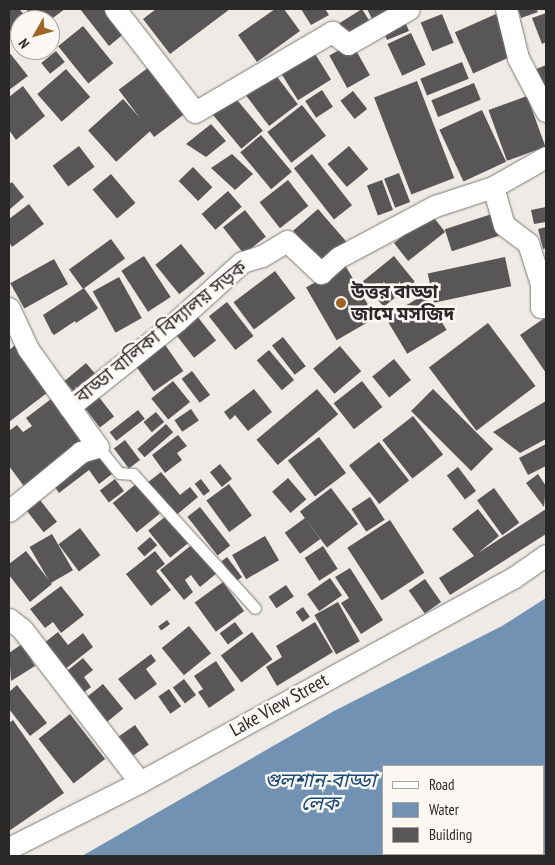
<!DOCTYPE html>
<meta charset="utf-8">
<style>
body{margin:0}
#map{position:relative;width:555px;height:865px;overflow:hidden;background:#eeebe7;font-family:"PT Sans Narrow","Noto Sans Bengali",sans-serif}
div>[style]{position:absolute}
.water>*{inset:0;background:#7292b4}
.building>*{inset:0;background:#595658;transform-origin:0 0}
.roads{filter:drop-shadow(0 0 1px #7b7875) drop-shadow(0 0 1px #7b7875)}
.service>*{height:11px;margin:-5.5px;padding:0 5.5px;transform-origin:5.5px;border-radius:5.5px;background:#fff}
.minor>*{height:21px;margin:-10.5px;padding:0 10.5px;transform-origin:10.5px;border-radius:10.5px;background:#fff}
.dots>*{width:14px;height:14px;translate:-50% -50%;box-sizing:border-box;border:2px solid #fbf8f4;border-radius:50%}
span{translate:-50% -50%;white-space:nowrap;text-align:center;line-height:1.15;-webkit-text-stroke:5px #fbf8f4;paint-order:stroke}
.poi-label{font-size:19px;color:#2a2928;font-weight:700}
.left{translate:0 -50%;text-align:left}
.street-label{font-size:19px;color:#2a2928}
.water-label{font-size:20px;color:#194976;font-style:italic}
.frame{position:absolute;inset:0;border:10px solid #2a2928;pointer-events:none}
.legend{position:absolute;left:382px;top:765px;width:162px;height:90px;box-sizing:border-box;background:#fbf8f4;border:1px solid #a7a5a2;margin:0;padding:6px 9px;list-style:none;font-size:15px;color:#2a2928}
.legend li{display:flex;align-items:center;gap:10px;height:25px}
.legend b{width:25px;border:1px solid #a7a5a2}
.north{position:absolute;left:10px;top:10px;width:50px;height:50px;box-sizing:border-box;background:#fbf8f4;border:1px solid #a7a5a2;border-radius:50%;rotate:232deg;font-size:14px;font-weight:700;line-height:20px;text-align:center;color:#2a2928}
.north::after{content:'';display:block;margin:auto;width:18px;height:22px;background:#9f6326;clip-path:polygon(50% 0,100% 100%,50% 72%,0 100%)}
</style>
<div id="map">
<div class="water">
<div style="clip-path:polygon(evenodd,546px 598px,546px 856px,82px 856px,334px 711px,502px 626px,546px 598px,384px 766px,544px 766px,544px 854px,384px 854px,384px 766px)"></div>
</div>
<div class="building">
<div style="clip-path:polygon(9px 9px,19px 9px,29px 20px,20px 20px,20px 41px,9px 29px)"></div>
<div style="clip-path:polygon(26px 9px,65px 9px,50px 20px,35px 20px)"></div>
<div style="clip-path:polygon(80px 9px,108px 9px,126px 32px,109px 46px)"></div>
<div style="clip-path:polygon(156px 9px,230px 9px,170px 54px,143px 19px)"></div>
<div style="clip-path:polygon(275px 9px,284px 9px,300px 31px,257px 62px,238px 35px)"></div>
<div style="clip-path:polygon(301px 9px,325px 9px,329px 15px,311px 25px)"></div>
<div style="left:362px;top:9px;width:15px;height:31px;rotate:58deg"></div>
<div style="clip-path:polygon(367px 9px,391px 9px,372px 19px)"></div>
<div style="clip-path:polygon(518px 9px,536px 9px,538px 12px,521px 18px)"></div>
<div style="clip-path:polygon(546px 13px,546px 42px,542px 44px,532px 18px)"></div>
<div style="left:442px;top:14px;width:31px;height:23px;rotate:68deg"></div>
<div style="left:496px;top:14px;width:45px;height:45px;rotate:66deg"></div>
<div style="clip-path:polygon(404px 19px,409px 31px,387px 40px,383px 30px)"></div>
<div style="left:83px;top:26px;width:48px;height:32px;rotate:51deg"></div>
<div style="left:411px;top:33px;width:35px;height:26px;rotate:65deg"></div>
<div style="left:352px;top:43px;width:37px;height:26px;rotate:61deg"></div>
<div style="left:312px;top:49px;width:36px;height:39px;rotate:58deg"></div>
<div style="clip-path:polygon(28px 50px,48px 50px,38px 60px)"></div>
<div style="left:56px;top:51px;width:14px;height:19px;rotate:51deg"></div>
<div style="clip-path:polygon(9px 52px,28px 76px,9px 90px)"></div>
<div style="left:462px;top:62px;width:18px;height:45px;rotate:68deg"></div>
<div style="clip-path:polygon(546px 65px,546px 91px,534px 70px)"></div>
<div style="left:149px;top:67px;width:59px;height:38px;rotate:53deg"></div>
<div style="left:66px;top:69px;width:37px;height:38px;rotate:49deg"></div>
<div style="left:275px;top:74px;width:38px;height:36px;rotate:53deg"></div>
<div style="left:417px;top:81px;width:104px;height:46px;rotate:69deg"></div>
<div style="left:474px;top:83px;width:18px;height:46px;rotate:68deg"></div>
<div style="clip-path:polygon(23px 86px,45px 116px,16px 140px,9px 130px,9px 97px)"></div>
<div style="left:322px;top:90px;width:20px;height:20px;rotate:57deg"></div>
<div style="left:353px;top:91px;width:23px;height:16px;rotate:52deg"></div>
<div style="left:232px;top:94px;width:48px;height:28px;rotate:50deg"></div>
<div style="left:527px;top:96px;width:54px;height:41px;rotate:70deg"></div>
<div style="left:123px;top:99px;width:42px;height:47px;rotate:48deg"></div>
<div style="left:302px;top:105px;width:39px;height:44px;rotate:52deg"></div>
<div style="left:482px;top:110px;width:57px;height:47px;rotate:65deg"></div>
<div style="clip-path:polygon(211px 124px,226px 141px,206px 157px,186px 144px)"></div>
<div style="left:261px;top:135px;width:48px;height:27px;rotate:50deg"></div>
<div style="left:79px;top:146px;width:26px;height:33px;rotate:53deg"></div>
<div style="left:349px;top:146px;width:30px;height:28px;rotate:50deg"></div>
<div style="clip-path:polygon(232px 154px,253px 174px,235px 190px,211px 168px)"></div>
<div style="left:312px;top:154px;width:65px;height:23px;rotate:52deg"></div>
<div style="left:193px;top:167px;width:28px;height:20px;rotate:46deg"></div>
<div style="left:399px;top:173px;width:31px;height:16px;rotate:69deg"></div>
<div style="left:111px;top:174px;width:38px;height:24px;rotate:50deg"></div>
<div style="left:288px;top:180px;width:33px;height:36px;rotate:52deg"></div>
<div style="left:382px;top:180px;width:32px;height:16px;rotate:70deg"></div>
<div style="clip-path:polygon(12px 182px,24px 197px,9px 210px,9px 184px)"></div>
<div style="left:228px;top:191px;width:21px;height:35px;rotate:49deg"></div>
<div style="clip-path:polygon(29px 204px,44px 224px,12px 247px,9px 242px,9px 219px)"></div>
<div style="clip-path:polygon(546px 207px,546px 222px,534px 224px,531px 210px)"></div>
<div style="left:318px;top:209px;width:44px;height:33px;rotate:49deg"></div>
<div style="left:245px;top:210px;width:34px;height:28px;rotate:52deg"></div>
<div style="left:498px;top:212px;width:23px;height:56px;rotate:72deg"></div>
<div style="left:431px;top:214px;width:23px;height:47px;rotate:52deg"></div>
<div style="clip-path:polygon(546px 227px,546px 248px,543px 249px,538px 229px)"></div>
<div style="left:111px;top:239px;width:24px;height:52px;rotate:54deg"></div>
<div style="left:181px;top:244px;width:38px;height:33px;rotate:51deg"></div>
<div style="left:144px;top:256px;width:49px;height:27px;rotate:57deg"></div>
<div style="left:394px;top:256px;width:33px;height:40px;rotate:51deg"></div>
<div style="left:505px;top:257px;width:30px;height:79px;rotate:78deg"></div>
<div style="left:54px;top:259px;width:29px;height:50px;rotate:61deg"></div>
<div style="left:345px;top:265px;width:61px;height:45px;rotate:60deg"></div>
<div style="left:275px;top:271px;width:34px;height:52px;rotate:53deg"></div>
<div style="left:119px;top:277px;width:47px;height:30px;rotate:61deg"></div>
<div style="clip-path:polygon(84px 288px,98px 308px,96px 310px,76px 323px,75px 321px,54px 335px,52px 333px,43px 315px)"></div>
<div style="left:425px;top:294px;width:42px;height:46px;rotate:59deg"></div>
<div style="left:227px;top:302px;width:43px;height:23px;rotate:52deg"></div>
<div style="left:197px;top:316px;width:31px;height:28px;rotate:52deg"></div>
<div style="clip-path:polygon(546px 317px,546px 373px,520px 335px)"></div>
<div style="left:488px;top:323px;width:79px;height:74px;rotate:53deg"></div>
<div style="left:283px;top:337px;width:37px;height:14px;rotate:52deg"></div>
<div style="left:161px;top:339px;width:39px;height:36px;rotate:55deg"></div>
<div style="clip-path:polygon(18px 343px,52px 389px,9px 422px,9px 350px)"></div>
<div style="left:340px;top:346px;width:33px;height:35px;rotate:50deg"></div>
<div style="left:269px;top:350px;width:39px;height:16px;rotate:50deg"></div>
<div style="left:394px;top:359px;width:27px;height:28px;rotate:51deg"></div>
<div style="left:86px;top:363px;width:23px;height:28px;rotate:50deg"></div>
<div style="left:192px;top:371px;width:30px;height:13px;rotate:53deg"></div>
<div style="left:173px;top:381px;width:27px;height:28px;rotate:51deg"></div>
<div style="left:362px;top:381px;width:33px;height:36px;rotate:52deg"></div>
<div style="clip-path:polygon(254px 389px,272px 412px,248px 431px,235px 415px,230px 420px,224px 412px)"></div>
<div style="left:317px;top:389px;width:33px;height:79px;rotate:50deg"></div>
<div style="left:433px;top:389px;width:85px;height:31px;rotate:45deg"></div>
<div style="left:95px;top:392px;width:31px;height:18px;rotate:52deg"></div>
<div style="clip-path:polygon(55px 396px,89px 442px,26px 489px,9px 466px,9px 431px,17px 425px,23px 432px,32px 426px,26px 418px)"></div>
<div style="clip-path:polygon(546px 401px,546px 439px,520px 453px,493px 432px)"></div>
<div style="left:191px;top:409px;width:14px;height:20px;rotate:56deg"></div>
<div style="left:138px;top:410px;width:11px;height:36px;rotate:52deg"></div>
<div style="left:156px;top:412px;width:13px;height:16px;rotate:51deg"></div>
<div style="left:413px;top:416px;width:49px;height:39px;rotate:52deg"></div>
<div style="left:166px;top:424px;width:11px;height:38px;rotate:49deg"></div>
<div style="clip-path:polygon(178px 435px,187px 446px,177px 453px,182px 460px,165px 473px,152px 455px)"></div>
<div style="left:319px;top:437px;width:45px;height:39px;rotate:53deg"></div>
<div style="left:125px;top:440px;width:25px;height:14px;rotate:53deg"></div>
<div style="left:379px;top:442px;width:49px;height:38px;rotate:52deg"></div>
<div style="clip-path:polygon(546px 444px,546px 466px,528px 475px,519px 458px)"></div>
<div style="clip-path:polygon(94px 451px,112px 474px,99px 484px,89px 470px,59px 493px,52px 483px)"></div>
<div style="left:220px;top:464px;width:19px;height:13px;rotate:51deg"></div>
<div style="left:458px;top:467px;width:30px;height:14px;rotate:53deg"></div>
<div style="clip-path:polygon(161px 472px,180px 495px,190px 487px,198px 497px,174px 517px,147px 483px)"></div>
<div style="clip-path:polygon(538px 474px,546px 486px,544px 507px,526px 483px)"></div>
<div style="left:288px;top:478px;width:28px;height:21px;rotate:49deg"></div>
<div style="left:115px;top:479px;width:15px;height:19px;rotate:53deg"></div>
<div style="left:201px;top:479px;width:15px;height:8px;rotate:53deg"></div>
<div style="left:136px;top:484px;width:38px;height:30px;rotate:51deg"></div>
<div style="left:229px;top:484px;width:39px;height:28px;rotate:54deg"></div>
<div style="left:331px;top:488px;width:45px;height:39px;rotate:53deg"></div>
<div style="left:494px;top:488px;width:43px;height:21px;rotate:54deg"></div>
<div style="left:33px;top:491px;width:39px;height:17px;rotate:52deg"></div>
<div style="left:370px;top:497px;width:27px;height:22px;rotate:57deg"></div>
<div style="left:200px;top:507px;width:49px;height:16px;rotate:52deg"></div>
<div style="clip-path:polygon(478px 509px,499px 536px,478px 553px,546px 509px,546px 534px,450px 595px,439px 578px,474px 556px,452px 529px)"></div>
<div style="left:166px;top:516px;width:35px;height:23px;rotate:51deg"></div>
<div style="left:305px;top:518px;width:26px;height:25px;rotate:54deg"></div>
<div style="left:390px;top:520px;width:63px;height:51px;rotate:57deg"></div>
<div style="left:80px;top:528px;width:34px;height:27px;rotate:53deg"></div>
<div style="left:52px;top:534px;width:42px;height:26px;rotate:60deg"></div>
<div style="left:265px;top:536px;width:28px;height:38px;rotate:60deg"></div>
<div style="left:150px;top:537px;width:11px;height:17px;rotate:49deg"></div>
<div style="clip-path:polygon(193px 544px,217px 573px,200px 587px,191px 575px,185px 580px,193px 592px,184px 600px,160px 570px)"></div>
<div style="left:323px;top:546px;width:27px;height:22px;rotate:57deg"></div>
<div style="clip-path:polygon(26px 551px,52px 584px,30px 602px,9px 575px,9px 564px)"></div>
<div style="clip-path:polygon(155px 551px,165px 564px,156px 571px,171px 590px,151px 606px,126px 574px)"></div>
<div style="left:227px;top:557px;width:25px;height:7px;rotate:53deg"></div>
<div style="clip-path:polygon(350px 568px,383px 620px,361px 634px,341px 603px,349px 598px,335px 577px)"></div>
<div style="left:330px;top:578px;width:21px;height:28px;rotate:55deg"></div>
<div style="left:425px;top:579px;width:28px;height:20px;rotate:55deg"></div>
<div style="left:223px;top:582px;width:36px;height:35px;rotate:54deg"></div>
<div style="left:286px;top:585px;width:14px;height:21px;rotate:56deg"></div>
<div style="clip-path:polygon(61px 586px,84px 615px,61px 633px,53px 622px,45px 628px,30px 609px)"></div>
<div style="left:338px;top:602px;width:45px;height:27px;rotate:61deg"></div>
<div style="left:303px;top:607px;width:12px;height:9px;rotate:55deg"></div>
<div style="left:167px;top:620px;width:5px;height:11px;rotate:53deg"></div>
<div style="left:235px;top:622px;width:14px;height:19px;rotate:54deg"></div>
<div style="clip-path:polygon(315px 622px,333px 652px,277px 686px,266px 667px,282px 657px,276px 646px)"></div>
<div style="left:189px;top:626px;width:35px;height:35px;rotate:51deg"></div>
<div style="clip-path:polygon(58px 632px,68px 645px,83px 633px,93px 647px,64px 670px,44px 643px)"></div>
<div style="left:252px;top:632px;width:34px;height:39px;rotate:53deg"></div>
<div style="clip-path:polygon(22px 644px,35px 666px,11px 681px,9px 653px)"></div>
<div style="clip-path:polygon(151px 654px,156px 661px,146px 669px,157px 684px,135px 700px,118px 679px)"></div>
<div style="clip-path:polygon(83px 658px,93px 670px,84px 677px,91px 687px,79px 696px,62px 675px)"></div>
<div style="clip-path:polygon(216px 661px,235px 690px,209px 708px,198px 692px,203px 689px,194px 676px)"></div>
<div style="left:184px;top:679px;width:20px;height:14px;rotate:53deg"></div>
<div style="left:103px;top:684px;width:32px;height:26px;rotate:51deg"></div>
<div style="clip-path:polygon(17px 685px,47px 723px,30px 736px,9px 709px,9px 692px)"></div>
<div style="left:169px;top:689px;width:21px;height:13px;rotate:55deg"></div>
<div style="left:70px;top:714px;width:57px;height:40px;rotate:52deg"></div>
<div style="clip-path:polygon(13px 720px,64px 793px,9px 831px,9px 723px)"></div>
<div style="left:135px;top:725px;width:24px;height:23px;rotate:55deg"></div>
</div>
<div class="roads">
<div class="service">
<div style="left:98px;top:447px;width:33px;rotate:51deg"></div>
<div style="left:119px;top:473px;width:14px;rotate:4deg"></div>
<div style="left:133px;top:474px;width:181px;rotate:47.7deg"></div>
</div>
<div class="minor">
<div style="left:115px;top:9px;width:130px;rotate:52.2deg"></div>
<div style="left:195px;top:112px;width:159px;rotate:-30.3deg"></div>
<div style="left:332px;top:32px;width:20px;rotate:37deg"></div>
<div style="left:348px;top:44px;width:70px;rotate:-29.8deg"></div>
<div style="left:506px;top:9px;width:50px;rotate:76.2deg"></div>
<div style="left:518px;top:58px;width:60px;rotate:62.2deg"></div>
<div style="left:493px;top:187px;width:61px;rotate:-29.5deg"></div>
<div style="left:9px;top:308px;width:45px;rotate:65.1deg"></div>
<div style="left:28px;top:349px;width:120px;rotate:54.5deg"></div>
<div style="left:98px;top:447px;width:18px;rotate:164deg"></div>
<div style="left:81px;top:452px;width:93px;rotate:140.7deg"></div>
<div style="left:69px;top:407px;width:138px;rotate:-38.5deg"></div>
<div style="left:177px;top:321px;width:88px;rotate:-42.2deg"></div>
<div style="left:242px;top:262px;width:21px;rotate:-17deg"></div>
<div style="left:262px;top:256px;width:29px;rotate:-31deg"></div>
<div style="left:287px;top:241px;width:47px;rotate:43.3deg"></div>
<div style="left:321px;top:273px;width:24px;rotate:-42deg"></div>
<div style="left:339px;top:257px;width:109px;rotate:-28deg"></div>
<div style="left:435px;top:206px;width:61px;rotate:-18.1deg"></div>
<div style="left:493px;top:187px;width:40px;rotate:74deg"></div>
<div style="left:504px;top:225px;width:30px;rotate:37deg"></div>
<div style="left:528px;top:243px;width:43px;rotate:72.4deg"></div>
<div style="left:541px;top:284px;width:23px;rotate:90deg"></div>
<div style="left:541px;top:307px;width:5px"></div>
<div style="left:9px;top:619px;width:16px;rotate:38deg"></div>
<div style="left:22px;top:629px;width:193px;rotate:52.4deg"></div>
<div style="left:9px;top:848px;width:147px;rotate:-26.7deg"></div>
<div style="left:140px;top:782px;width:425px;rotate:-28.7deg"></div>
<div style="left:513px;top:578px;width:40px;rotate:-34.9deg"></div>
</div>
</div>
<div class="dots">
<div style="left:341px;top:303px;background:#9f6326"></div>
</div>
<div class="poi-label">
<span class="left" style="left:351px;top:303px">উত্তর বাড্ডা<br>জামে মসজিদ</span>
</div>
<div class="street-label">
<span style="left:161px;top:332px;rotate:-39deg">বাড্ডা বালিকা বিদ্যালয় সড়ক</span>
<span style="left:279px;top:705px;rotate:-29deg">Lake View Street</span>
</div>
<div class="water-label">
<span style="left:320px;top:792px">গুলশান-বাড্ডা<br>লেক</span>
</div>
<div class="frame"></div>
<ul class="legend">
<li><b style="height:6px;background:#fff"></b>Road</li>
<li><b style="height:14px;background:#7292b4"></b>Water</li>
<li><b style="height:14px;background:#595658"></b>Building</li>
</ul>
<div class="north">N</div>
</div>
